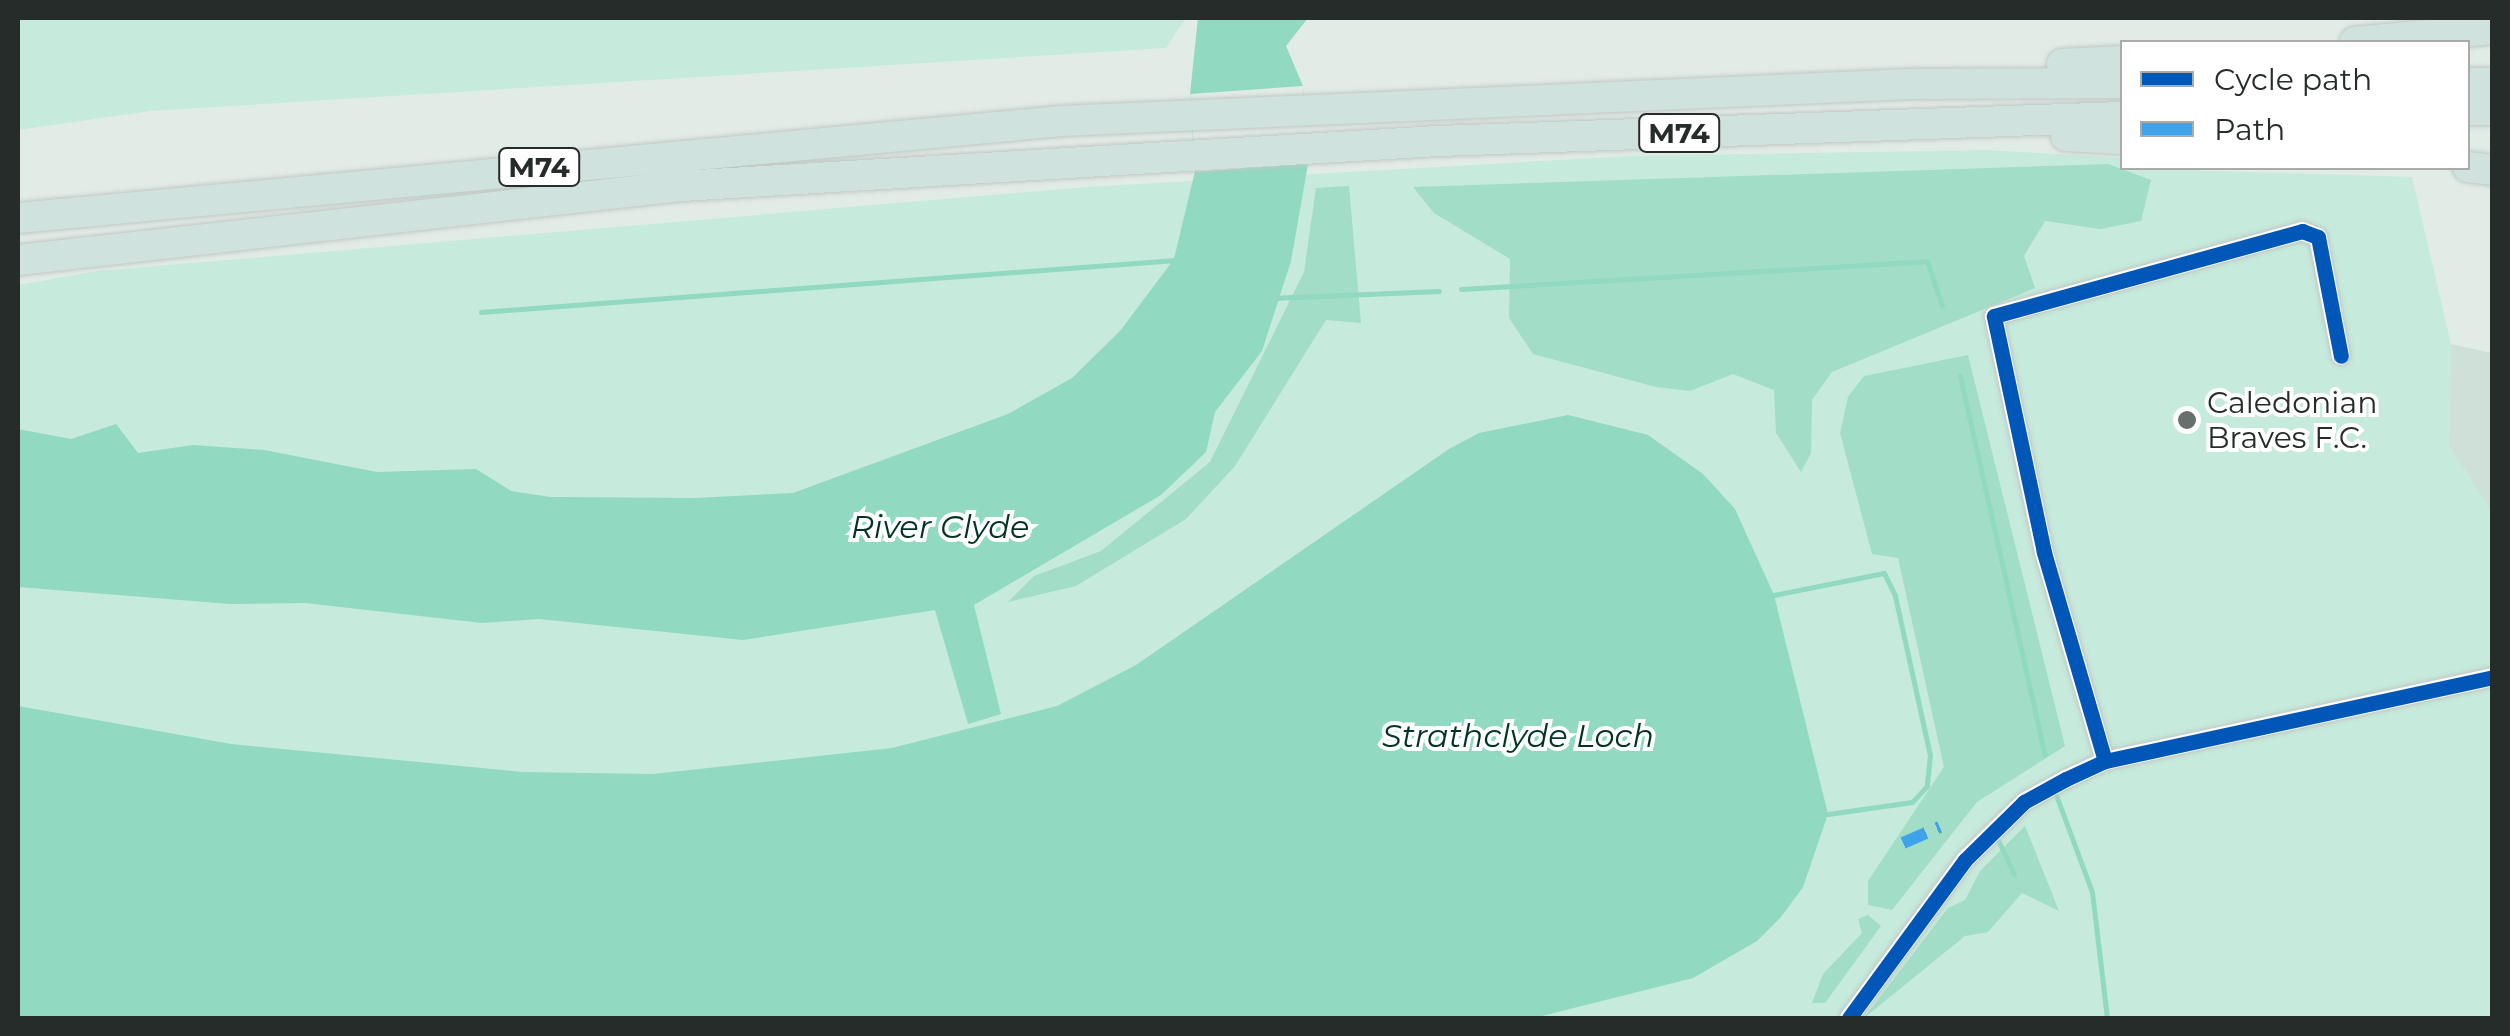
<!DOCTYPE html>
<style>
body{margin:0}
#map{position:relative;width:2510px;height:1036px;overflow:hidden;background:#e2ece7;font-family:Montserrat,sans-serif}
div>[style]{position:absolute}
.built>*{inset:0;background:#cfe0d9}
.green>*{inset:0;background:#c6eadc}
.forest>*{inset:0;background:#a2ddc8}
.water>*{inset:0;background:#91d9c0}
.pier>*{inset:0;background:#e2ece7;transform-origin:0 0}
.stream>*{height:5px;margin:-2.5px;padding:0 2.5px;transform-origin:2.5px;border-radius:2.5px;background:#91d9c0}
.roads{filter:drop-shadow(0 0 2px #c0c8c4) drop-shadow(0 0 2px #c0c8c4)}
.street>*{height:18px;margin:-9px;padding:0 9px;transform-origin:9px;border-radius:9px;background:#fbfcfb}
.highway>*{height:30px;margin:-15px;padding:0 15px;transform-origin:15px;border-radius:15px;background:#d0e2dd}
.quiet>*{height:12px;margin-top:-6px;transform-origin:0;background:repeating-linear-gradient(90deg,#3ea3eb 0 25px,transparent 0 37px)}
.cycleway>*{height:15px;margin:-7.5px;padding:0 7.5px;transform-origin:7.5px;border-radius:7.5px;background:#0057b8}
.dots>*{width:28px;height:28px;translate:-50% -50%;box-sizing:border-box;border:5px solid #fff;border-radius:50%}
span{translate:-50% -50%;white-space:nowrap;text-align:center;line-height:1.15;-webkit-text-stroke:8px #fff;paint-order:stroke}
.shield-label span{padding:2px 8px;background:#fff;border:2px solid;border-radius:8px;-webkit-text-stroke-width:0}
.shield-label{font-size:28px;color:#262c29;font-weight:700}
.poi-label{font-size:30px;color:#262c29}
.left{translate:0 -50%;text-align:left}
.water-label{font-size:32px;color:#033326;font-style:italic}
.frame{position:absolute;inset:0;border:20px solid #262c29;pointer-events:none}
.legend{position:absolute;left:2120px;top:40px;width:350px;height:130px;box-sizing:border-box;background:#fff;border:2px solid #a8aba9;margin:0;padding:12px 18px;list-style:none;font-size:30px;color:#262c29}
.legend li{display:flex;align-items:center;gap:20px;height:50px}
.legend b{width:50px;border:2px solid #a8aba9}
</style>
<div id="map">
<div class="built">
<div style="clip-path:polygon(2451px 344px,2492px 353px,2492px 512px,2449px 446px)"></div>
</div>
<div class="green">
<div style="clip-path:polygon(18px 18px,1186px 18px,1166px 48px,150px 111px,18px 130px)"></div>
<div style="clip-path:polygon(1988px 150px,2122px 158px,2122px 168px,2412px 177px,2451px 344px,2449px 446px,2492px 512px,2492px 1018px,18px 1018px,18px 285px,98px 271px,1087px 187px,1630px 156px)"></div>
</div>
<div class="forest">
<div style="clip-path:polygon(2108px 164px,2151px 180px,2141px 221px,2100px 229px,2045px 221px,2024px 256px,2035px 288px,1832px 372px,1812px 400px,1811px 453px,1801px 472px,1776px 433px,1774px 390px,1733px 374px,1690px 391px,1656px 387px,1533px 354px,1509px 318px,1510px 259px,1434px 213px,1413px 187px)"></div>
<div style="clip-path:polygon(1349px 186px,1361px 323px,1326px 320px,1235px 466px,1186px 519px,1076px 586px,1008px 602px,1034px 576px,1101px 551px,1210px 462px,1304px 272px,1316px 188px)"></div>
<div style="clip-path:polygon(1968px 355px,2065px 746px,1977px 802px,1892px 910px,1868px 905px,1868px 881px,1944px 767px,1898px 558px,1872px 554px,1840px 433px,1848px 397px,1864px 376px)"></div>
<div style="clip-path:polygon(2025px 826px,2059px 911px,2022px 893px,1988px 932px,1965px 936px,1864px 1018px,1948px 908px,1965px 900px,1980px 871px)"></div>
<div style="clip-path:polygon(1868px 915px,1881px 926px,1825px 1003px,1812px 1003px,1823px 974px,1862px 933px,1858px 919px)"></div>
</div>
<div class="water">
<div style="clip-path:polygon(1198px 18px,1308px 18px,1286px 46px,1303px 86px,1308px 164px,1291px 261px,1262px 351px,1215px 412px,1206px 452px,1161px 495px,974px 605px,1001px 714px,968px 724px,935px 610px,743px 640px,539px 619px,482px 623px,305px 603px,230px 604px,18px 587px,18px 429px,71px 439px,116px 424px,138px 453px,193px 445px,264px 450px,377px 472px,476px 469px,511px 491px,550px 497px,695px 498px,793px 493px,1008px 414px,1072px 378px,1120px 331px,1174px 259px,1195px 171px,1190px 94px)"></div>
<div style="clip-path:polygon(1568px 415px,1648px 435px,1703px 474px,1735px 509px,1774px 595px,1828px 814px,1803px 887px,1781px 917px,1757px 941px,1693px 978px,1534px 1018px,18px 1018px,18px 706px,231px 744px,523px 772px,653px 774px,892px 748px,1057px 706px,1136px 665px,1449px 449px,1479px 433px)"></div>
</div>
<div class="pier">
<div style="left:1303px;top:86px;width:78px;height:113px;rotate:86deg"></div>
</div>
<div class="stream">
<div style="left:1461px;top:289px;width:467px;rotate:-3.4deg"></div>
<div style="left:1927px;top:261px;width:47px;rotate:71.6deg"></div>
<div style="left:1272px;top:298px;width:167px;rotate:-2.4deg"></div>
<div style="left:481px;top:312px;width:697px;rotate:-4.28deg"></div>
<div style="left:1960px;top:376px;width:388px;rotate:77.4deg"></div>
<div style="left:1774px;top:595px;width:112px;rotate:-11.3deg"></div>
<div style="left:1884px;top:573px;width:25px;rotate:64deg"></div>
<div style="left:1895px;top:596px;width:163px;rotate:77.6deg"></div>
<div style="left:1930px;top:755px;width:31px;rotate:96deg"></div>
<div style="left:1927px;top:786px;width:22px;rotate:133deg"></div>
<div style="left:1912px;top:802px;width:85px;rotate:171.9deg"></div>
<div style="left:2056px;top:795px;width:103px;rotate:69.6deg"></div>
<div style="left:2092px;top:892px;width:127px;rotate:83.2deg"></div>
<div style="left:1998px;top:840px;width:38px;rotate:65deg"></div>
</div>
<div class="roads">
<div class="street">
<div style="left:2105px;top:761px;width:218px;rotate:-106.3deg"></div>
<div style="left:2044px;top:552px;width:241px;rotate:-102deg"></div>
<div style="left:1994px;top:316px;width:320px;rotate:-15.4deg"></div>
<div style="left:2302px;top:231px;width:17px;rotate:21deg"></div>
<div style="left:2318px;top:237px;width:121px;rotate:79.1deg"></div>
<div style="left:1849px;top:1018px;width:196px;rotate:-53.7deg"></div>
<div style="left:1965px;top:860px;width:83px;rotate:-44.5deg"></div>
<div style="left:2024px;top:802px;width:48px;rotate:-28.7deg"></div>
<div style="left:2066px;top:779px;width:43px;rotate:-24.8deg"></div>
<div style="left:2105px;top:761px;width:396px;rotate:-12.2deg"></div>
</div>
<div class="highway">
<div style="left:2355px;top:42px;width:138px;rotate:-5.4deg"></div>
<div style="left:2062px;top:64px;width:60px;rotate:-2.9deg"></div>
<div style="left:2468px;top:83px;width:24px"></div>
<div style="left:2468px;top:110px;width:24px"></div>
<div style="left:2066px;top:136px;width:56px;rotate:3.1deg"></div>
<div style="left:2468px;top:167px;width:24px;rotate:7deg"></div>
<div style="left:18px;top:218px;width:1048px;rotate:-5.31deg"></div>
<div style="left:1061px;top:121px;width:851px;rotate:-2.49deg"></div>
<div style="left:1911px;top:84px;width:211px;rotate:-0.3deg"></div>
<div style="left:18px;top:260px;width:667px;rotate:-6.37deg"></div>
<div style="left:681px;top:186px;width:759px;rotate:-3.4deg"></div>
<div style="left:1439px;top:141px;width:683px;rotate:-2.01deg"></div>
</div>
</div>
<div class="quiet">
<div style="left:1903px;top:843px;width:40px;rotate:-23.4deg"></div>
</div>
<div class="cycleway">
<div style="left:2105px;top:761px;width:218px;rotate:-106.3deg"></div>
<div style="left:2044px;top:552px;width:241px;rotate:-102deg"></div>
<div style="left:1994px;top:316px;width:320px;rotate:-15.4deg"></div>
<div style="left:2302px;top:231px;width:17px;rotate:21deg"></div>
<div style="left:2318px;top:237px;width:121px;rotate:79.1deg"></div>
<div style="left:1849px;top:1018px;width:196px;rotate:-53.7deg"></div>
<div style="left:1965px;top:860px;width:83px;rotate:-44.5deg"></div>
<div style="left:2024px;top:802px;width:48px;rotate:-28.7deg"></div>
<div style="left:2066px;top:779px;width:43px;rotate:-24.8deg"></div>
<div style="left:2105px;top:761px;width:396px;rotate:-12.2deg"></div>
</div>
<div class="dots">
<div style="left:2187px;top:420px;background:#686f6c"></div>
</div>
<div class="shield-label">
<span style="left:1679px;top:133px">M74</span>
<span style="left:539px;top:167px">M74</span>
</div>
<div class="poi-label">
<span class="left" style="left:2207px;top:420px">Caledonian<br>Braves F.C.</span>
</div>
<div class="water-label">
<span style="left:940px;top:527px">River Clyde</span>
<span style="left:1518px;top:736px">Strathclyde Loch</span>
</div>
<div class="frame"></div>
<ul class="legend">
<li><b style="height:12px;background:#0057b8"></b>Cycle path</li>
<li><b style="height:12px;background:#3ea3eb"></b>Path</li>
</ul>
</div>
